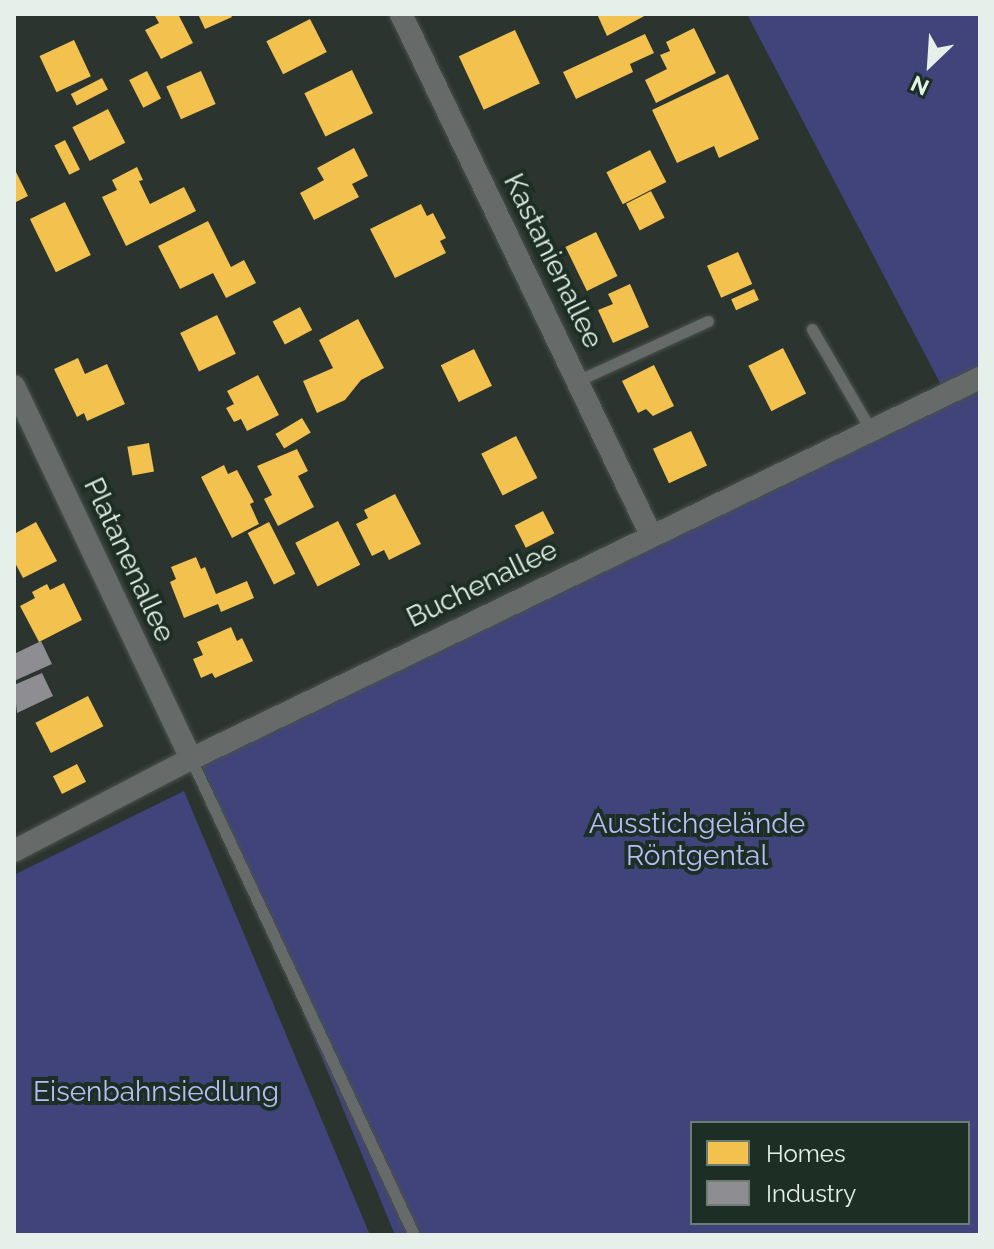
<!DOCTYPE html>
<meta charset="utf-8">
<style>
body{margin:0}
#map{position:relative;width:994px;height:1249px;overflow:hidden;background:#2b342f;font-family:Raleway,sans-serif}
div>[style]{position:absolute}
.green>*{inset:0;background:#41447b}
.homes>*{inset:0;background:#f2c14e;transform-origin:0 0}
.industry>*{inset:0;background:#8d8d92}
.roads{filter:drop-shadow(0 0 2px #4a514d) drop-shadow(0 0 2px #4a514d)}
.lane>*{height:11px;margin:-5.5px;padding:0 5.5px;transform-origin:5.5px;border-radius:5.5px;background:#666a68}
.street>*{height:22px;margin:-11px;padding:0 11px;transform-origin:11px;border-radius:11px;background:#666a68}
span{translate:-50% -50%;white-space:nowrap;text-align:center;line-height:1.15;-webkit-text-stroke:8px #1d2e25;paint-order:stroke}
.street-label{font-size:28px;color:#e5f0ea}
.park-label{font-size:28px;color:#b7bcf7}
.frame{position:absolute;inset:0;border:16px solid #e5f0ea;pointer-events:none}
.legend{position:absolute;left:690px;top:1121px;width:280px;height:104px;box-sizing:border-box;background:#1d2e25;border:2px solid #6d7c74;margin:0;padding:10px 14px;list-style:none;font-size:24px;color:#e5f0ea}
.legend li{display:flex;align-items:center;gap:16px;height:40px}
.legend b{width:40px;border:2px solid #6d7c74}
.north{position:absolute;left:890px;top:24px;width:80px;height:80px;-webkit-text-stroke:6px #1d2e25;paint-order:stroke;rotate:205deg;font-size:22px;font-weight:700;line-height:32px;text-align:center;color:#e5f0ea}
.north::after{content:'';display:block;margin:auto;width:28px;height:36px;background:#e5f0ea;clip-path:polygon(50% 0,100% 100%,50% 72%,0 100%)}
</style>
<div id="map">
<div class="green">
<div style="clip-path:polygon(evenodd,747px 14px,980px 14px,980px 1235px,395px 1235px,202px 766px,950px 402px,747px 14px,692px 1123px,968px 1123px,968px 1223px,692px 1223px,692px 1123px)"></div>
<div style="clip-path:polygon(184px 791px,370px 1235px,14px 1235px,14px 875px)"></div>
</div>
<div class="homes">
<div style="clip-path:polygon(154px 14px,178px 14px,193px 43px,161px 59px,145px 30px,159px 23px)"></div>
<div style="clip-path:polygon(198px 14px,230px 14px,232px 17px,205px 29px)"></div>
<div style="clip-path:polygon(597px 14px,648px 14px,607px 36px)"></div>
<div style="left:310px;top:19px;width:37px;height:49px;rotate:63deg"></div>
<div style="clip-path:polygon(694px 28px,716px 73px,656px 103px,645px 80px,667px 69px,660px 55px,670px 51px,666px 42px)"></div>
<div style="left:515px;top:30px;width:59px;height:62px;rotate:65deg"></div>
<div style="clip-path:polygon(645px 34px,654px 53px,630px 64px,633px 72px,576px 99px,563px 72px)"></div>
<div style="left:74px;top:40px;width:40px;height:38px;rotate:65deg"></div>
<div style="left:352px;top:70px;width:48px;height:53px;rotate:64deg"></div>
<div style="left:147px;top:71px;width:31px;height:20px;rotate:63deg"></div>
<div style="left:201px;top:71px;width:36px;height:38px;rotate:66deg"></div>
<div style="clip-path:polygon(728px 74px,759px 139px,719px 158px,714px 146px,677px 163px,652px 110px)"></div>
<div style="left:102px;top:78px;width:13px;height:35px;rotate:63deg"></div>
<div style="left:108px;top:109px;width:38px;height:40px;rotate:63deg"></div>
<div style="left:65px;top:140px;width:33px;height:12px;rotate:63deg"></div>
<div style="clip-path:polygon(354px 148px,368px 176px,352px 184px,359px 197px,314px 220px,300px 193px,324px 180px,317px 168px)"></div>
<div style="left:650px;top:150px;width:36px;height:49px;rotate:63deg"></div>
<div style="clip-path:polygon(137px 167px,143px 180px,139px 181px,150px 204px,184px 187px,196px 211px,126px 246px,102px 197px,117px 190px,112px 180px)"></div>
<div style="clip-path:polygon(14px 168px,28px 196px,14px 203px)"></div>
<div style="left:651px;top:191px;width:30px;height:28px;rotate:63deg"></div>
<div style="left:65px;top:202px;width:59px;height:39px;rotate:64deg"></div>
<div style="clip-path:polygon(421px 204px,427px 216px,433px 213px,446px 238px,440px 241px,446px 253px,395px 278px,370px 229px)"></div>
<div style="clip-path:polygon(208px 221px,231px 267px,244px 260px,256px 283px,226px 298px,213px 273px,180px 289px,158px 246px)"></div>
<div style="left:596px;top:232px;width:49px;height:34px;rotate:64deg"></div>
<div style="left:738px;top:252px;width:35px;height:34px;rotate:66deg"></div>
<div style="clip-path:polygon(630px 284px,649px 327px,613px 343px,598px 310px,613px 304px,608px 294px)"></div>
<div style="left:754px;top:289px;width:12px;height:25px;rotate:66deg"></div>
<div style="left:300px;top:307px;width:26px;height:31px;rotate:62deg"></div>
<div style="left:217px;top:315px;width:43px;height:41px;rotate:64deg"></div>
<div style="clip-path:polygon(358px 319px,384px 368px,361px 380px,345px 400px,317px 413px,303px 381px,333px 368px,319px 340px)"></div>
<div style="left:783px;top:348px;width:51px;height:39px;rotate:63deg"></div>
<div style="left:474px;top:349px;width:41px;height:37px;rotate:64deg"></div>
<div style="clip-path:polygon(78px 358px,85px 374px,107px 364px,125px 404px,87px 421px,84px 413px,77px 417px,54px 369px)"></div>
<div style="clip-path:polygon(654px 365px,674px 406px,653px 416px,646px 409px,638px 413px,622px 381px)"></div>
<div style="clip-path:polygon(258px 375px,279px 415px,247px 431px,241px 419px,234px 422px,226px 408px,234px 404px,227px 391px)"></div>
<div style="left:302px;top:418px;width:17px;height:31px;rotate:59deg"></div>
<div style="left:691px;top:431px;width:38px;height:42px;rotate:65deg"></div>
<div style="left:516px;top:436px;width:47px;height:39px;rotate:63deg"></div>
<div style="left:149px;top:443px;width:29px;height:22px;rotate:80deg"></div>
<div style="clip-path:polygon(297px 449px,308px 471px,298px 476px,314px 507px,278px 526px,264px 499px,272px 495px,257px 466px)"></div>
<div style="clip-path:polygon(224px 465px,228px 474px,237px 470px,254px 502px,250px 504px,259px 524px,232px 538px,201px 477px)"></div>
<div style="clip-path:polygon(395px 494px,421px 544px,389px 560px,384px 550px,372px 556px,356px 524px,368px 518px,364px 510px)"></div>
<div style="left:543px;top:511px;width:25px;height:32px;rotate:63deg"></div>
<div style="left:338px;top:521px;width:49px;height:48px;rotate:63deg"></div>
<div style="clip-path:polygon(36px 522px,57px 561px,23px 578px,14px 561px,14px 534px)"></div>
<div style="left:269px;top:522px;width:58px;height:24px;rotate:63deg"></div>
<div style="clip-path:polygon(196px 557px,201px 569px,205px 567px,216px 594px,247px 581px,254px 598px,221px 612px,218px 604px,184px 618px,170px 582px,176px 579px,171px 567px)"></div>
<div style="clip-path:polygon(64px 583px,82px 620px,39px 642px,20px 606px,35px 598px,32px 592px,47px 584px,50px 590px)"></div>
<div style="clip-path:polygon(231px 627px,237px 641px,242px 638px,253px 661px,215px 678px,212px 673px,201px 678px,193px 659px,203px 655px,197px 642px)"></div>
<div style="left:88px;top:696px;width:34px;height:59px;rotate:63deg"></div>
<div style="left:77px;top:764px;width:20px;height:27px;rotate:63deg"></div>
</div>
<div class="industry">
<div style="clip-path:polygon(41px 641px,52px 664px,14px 681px,14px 654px)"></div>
<div style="clip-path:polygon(42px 673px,53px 696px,17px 713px,14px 685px)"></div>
</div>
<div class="roads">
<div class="lane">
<div style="left:812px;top:329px;width:121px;rotate:59.8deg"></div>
<div style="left:577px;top:381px;width:144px;rotate:-24.6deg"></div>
<div style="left:191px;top:759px;width:526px;rotate:64.9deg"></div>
</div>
<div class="street">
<div style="left:401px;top:14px;width:578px;rotate:64.37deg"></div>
<div style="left:14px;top:386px;width:413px;rotate:64.6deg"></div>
<div style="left:14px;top:851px;width:199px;rotate:-27.5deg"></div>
<div style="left:191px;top:759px;width:876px;rotate:-25.78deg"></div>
</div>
</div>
<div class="street-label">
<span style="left:553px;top:261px;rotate:64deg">Kastanienallee</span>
<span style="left:129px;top:560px;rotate:65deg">Platanenallee</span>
<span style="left:482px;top:584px;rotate:-26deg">Buchenallee</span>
</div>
<div class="park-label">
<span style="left:697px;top:840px">Ausstichgelände<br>Röntgental</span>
<span style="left:156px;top:1092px">Eisenbahnsiedlung</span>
</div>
<div class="frame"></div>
<ul class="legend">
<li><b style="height:22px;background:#f2c14e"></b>Homes</li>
<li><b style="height:22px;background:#8d8d92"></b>Industry</li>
</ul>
<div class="north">N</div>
</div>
